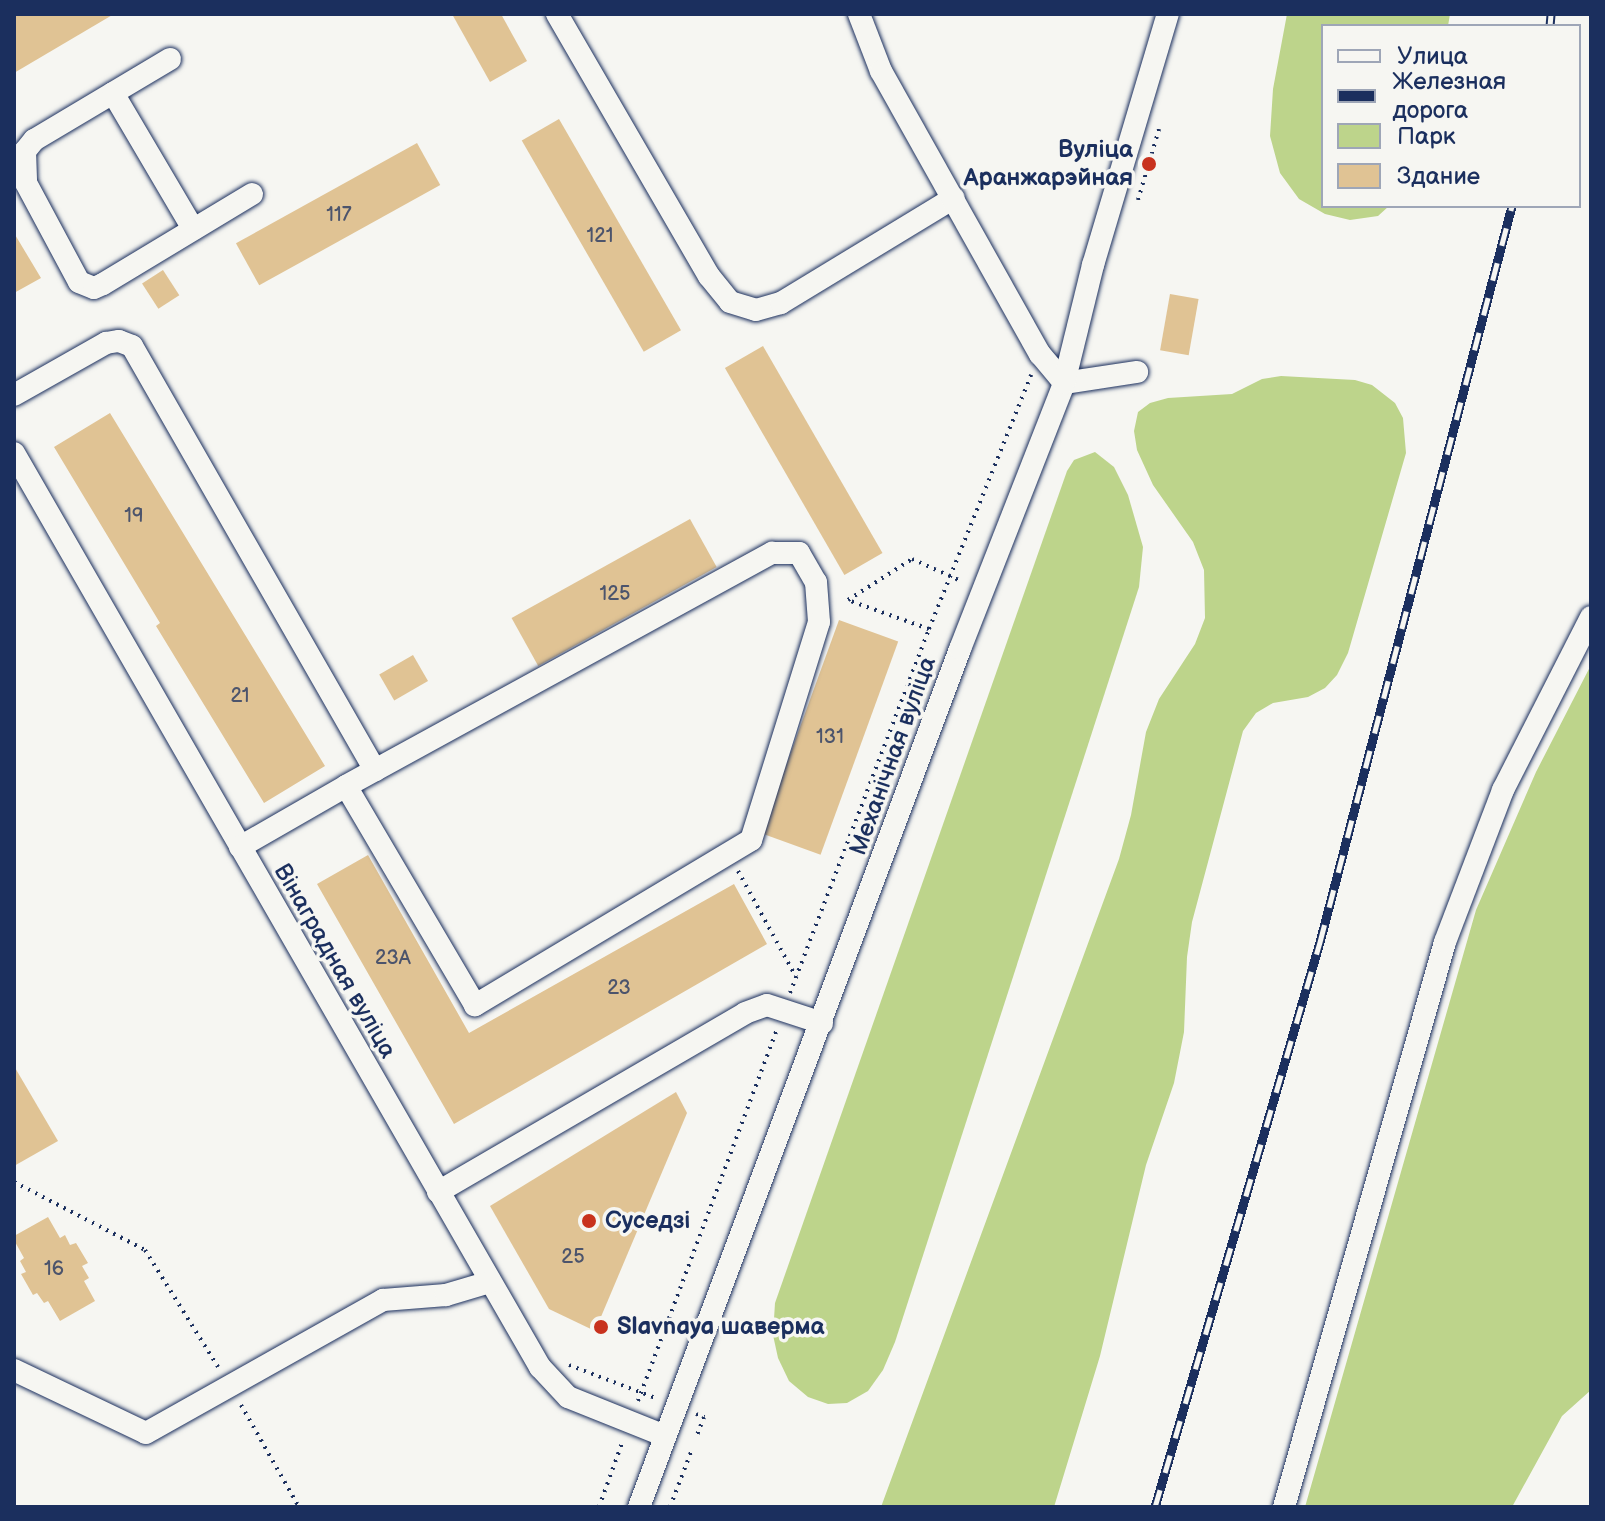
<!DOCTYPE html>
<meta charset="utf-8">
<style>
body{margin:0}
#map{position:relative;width:1605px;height:1521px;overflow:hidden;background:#f6f6f2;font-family:"Balsamiq Sans",sans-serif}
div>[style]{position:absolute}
.green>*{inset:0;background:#bdd48b}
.building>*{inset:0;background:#e0c394;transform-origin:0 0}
.path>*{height:4px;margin-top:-2px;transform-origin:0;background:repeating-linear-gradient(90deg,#1b2f5e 0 2px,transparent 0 8px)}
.roads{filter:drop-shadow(0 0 2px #1b2f5e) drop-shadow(0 0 2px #1b2f5e)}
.minor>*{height:22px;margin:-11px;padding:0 11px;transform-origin:11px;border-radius:11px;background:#f6f6f2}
.rail>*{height:9px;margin-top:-4.5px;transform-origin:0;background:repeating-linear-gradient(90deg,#f6f6f2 0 18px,#1b2f5e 0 36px);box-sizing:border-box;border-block:2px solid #1b2f5e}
.dots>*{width:22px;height:22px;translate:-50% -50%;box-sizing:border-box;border:4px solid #f6f6f2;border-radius:50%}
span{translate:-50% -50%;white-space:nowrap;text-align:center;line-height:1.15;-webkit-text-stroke:7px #f6f6f2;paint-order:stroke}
.number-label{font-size:20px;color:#4c546c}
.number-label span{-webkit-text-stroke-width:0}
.poi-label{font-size:24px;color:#1b2f5e;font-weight:700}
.right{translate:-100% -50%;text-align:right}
.left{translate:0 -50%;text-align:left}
.street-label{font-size:24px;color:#1b2f5e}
.frame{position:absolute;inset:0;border:16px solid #1b2f5e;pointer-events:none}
.legend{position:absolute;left:1321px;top:24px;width:260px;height:184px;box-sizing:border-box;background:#f6f6f2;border:2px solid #9ea6b7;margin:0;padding:10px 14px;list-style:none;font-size:24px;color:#1b2f5e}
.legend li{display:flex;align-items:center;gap:16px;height:40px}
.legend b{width:40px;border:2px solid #9ea6b7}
</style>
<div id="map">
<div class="green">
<div style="clip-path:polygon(1287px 14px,1450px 14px,1448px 26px,1323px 26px,1323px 206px,1389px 206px,1378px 216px,1350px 220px,1325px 214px,1299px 199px,1280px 173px,1270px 136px,1273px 89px)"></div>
<div style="clip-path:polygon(1281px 376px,1355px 380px,1372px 385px,1395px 403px,1403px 418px,1406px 453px,1348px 653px,1337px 675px,1325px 688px,1308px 697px,1273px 703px,1256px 713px,1243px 731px,1192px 922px,1187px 957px,1184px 1032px,1174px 1083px,1146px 1165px,1100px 1356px,1054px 1507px,881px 1507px,1119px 859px,1131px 815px,1146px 732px,1159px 699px,1195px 644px,1205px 618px,1204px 570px,1193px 542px,1153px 485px,1137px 450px,1134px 431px,1138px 412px,1150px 403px,1168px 398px,1232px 394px,1262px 379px)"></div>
<div style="clip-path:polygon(1095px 452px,1114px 467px,1128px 495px,1143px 547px,1139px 587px,895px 1342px,883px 1370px,868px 1391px,847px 1403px,828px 1404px,808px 1397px,789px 1381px,778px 1358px,773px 1335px,775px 1303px,1067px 471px,1074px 460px)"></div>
<div style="clip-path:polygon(1591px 665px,1591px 1390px,1562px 1416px,1512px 1507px,1305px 1507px,1476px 910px,1536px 772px)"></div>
</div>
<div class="building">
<div style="clip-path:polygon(14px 14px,114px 14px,14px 73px)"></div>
<div style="clip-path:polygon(452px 14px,501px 14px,527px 61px,490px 82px)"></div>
<div style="left:559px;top:119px;width:244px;height:43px;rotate:60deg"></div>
<div style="left:417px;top:143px;width:48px;height:207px;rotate:61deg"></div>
<div style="clip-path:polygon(14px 233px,41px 278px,14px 293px)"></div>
<div style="left:163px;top:270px;width:30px;height:25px;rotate:57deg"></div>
<div style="left:1170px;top:294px;width:29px;height:57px;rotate:10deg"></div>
<div style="left:763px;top:346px;width:239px;height:44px;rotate:60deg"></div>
<div style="clip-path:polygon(110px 413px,325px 766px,264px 803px,156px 626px,160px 623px,54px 447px)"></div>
<div style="left:690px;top:519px;width:55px;height:204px;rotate:61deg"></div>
<div style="left:839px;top:620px;width:63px;height:227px;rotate:20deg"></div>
<div style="left:413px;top:655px;width:30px;height:39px;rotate:60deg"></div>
<div style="clip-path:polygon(368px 855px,469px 1033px,734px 884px,767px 944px,454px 1124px,317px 884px)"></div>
<div style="clip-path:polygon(14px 1066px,58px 1141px,14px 1166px)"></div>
<div style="clip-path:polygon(676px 1092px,687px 1113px,595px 1331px,549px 1309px,490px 1206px)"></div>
<div style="clip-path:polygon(48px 1217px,60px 1238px,65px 1235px,70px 1245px,76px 1243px,88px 1263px,82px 1266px,89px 1278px,84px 1281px,95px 1301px,60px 1321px,48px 1301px,44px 1303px,37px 1293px,33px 1295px,21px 1274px,26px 1272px,20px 1261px,24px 1258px,14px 1240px,14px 1236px)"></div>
</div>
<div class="path">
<div style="left:1138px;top:200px;width:74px;rotate:-73.5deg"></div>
<div style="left:929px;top:629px;width:86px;rotate:-160.3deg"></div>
<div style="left:848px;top:600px;width:76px;rotate:-32.6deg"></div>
<div style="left:912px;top:559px;width:54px;rotate:24.2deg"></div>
<div style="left:738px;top:871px;width:121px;rotate:61.3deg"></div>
<div style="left:790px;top:993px;width:390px;rotate:-69.1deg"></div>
<div style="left:929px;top:629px;width:274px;rotate:-68.1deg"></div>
<div style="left:14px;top:1182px;width:148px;rotate:27.4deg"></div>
<div style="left:145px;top:1250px;width:138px;rotate:58deg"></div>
<div style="left:569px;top:1365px;width:95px;rotate:20.9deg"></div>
<div style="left:638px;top:1401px;width:395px;rotate:-69.5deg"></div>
<div style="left:241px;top:1405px;width:117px;rotate:60.4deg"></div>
<div style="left:696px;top:1414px;width:9px;rotate:21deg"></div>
<div style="left:704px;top:1417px;width:19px;rotate:111deg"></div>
<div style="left:599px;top:1507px;width:68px;rotate:-70.2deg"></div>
<div style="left:670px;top:1507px;width:59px;rotate:-69.1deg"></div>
</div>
<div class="roads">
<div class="minor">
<div style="left:557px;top:14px;width:303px;rotate:59.9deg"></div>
<div style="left:709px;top:276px;width:33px;rotate:51deg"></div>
<div style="left:730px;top:302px;width:27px;rotate:17deg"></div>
<div style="left:756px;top:310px;width:26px;rotate:-16deg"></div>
<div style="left:781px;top:303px;width:202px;rotate:-31.3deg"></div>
<div style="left:859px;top:14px;width:61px;rotate:68.9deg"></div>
<div style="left:881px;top:71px;width:325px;rotate:60.7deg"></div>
<div style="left:1040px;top:354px;width:38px;rotate:50deg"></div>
<div style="left:1064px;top:383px;width:74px;rotate:-8.6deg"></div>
<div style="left:170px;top:59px;width:158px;rotate:149.2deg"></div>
<div style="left:34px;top:140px;width:14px;rotate:129deg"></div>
<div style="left:25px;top:151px;width:32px;rotate:88deg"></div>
<div style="left:26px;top:183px;width:112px;rotate:61.8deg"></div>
<div style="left:79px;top:282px;width:16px;rotate:22deg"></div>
<div style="left:94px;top:288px;width:10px;rotate:-24deg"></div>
<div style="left:103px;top:284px;width:174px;rotate:-31.1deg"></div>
<div style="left:113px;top:93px;width:158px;rotate:59.5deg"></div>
<div style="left:14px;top:395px;width:106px;rotate:-29.5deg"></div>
<div style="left:106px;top:343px;width:13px;rotate:-9deg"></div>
<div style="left:119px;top:341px;width:14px;rotate:21deg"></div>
<div style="left:132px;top:346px;width:489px;rotate:60.2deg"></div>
<div style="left:14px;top:453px;width:1055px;rotate:60.08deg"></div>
<div style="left:540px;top:1367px;width:41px;rotate:47deg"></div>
<div style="left:568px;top:1397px;width:105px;rotate:21.9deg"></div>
<div style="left:240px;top:847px;width:122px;rotate:-29.9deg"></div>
<div style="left:346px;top:786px;width:486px;rotate:-28.7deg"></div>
<div style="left:772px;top:553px;width:27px"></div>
<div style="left:799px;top:553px;width:34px;rotate:60deg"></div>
<div style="left:816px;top:582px;width:40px;rotate:85.7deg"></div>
<div style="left:819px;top:622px;width:228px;rotate:107.3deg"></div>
<div style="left:751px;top:840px;width:322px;rotate:149.1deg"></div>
<div style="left:475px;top:1005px;width:254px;rotate:-120.5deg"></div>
<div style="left:438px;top:1192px;width:355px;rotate:-30.2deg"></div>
<div style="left:745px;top:1013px;width:23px;rotate:-20deg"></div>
<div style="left:767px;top:1005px;width:58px;rotate:18.1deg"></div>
<div style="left:14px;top:1370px;width:146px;rotate:25.5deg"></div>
<div style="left:146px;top:1433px;width:272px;rotate:-29.3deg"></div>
<div style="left:383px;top:1300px;width:63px;rotate:-4.5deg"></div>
<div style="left:446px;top:1295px;width:46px;rotate:-16.5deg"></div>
<div style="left:639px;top:1507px;width:916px;rotate:-69.49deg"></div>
<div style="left:960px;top:649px;width:286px;rotate:-68.6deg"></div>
<div style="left:1064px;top:383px;width:122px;rotate:-76.2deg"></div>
<div style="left:1093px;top:265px;width:262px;rotate:-73.4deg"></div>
<div style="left:1284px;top:1507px;width:587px;rotate:-74.09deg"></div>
<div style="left:1445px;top:942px;width:163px;rotate:-69.1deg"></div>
<div style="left:1503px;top:790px;width:194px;rotate:-63deg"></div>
</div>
</div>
<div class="rail">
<div style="left:1550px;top:26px;width:12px;rotate:-85deg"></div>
<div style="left:1155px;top:1507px;width:589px;rotate:-73.72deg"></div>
<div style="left:1320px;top:942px;width:761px;rotate:-75.38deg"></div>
</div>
<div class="dots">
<div style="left:1149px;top:164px;background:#c8321e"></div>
<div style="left:589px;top:1221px;background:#c8321e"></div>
<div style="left:601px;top:1327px;background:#c8321e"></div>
</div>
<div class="number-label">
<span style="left:339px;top:215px">117</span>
<span style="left:600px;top:236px">121</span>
<span style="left:134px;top:516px">19</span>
<span style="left:615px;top:594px">125</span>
<span style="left:240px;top:696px">21</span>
<span style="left:830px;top:737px">131</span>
<span style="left:393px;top:958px">23А</span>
<span style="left:619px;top:988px">23</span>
<span style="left:573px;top:1257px">25</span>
<span style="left:54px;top:1269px">16</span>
</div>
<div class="poi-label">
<span class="right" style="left:1133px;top:164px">Вуліца<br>Аранжарэйная</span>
<span class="left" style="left:605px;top:1221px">Суседзі</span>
<span class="left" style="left:617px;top:1327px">Slavnaya шаверма</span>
</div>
<div class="street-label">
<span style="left:893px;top:756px;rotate:-70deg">Механічная вуліца</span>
<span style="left:335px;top:961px;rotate:60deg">Вінаградная вуліца</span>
</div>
<div class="frame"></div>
<ul class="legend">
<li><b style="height:10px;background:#f6f6f2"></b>Улица</li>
<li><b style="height:10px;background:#1b2f5e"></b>Железная дорога</li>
<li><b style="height:22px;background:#bdd48b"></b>Парк</li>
<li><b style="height:22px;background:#e0c394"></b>Здание</li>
</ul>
</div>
